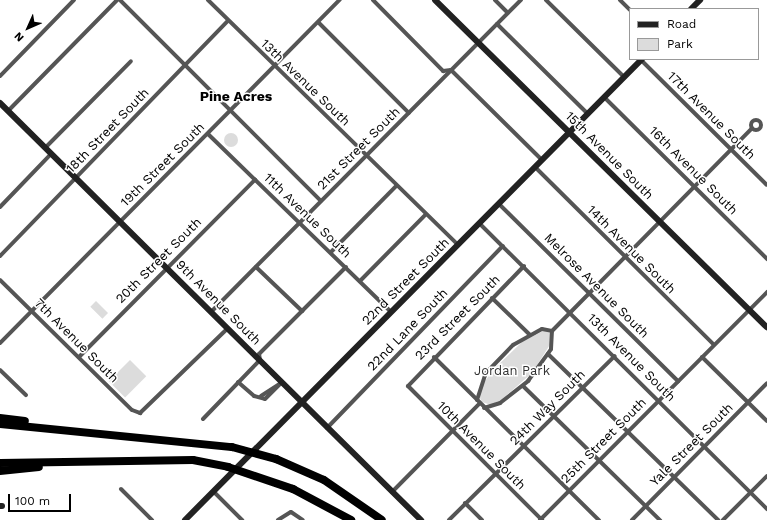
<!DOCTYPE html>
<style>
body{margin:0}
#map{position:relative;width:767px;height:520px;overflow:hidden;background:#fff;font-family:"Work Sans",sans-serif}
div>[style]{position:absolute}
.green>*{inset:0;background:#dcdcdc;transform-origin:0 0}
.round{border-radius:50%}
.street>*{height:4px;margin:-2px;padding:0 2px;transform-origin:2px;border-radius:2px;background:#555}
.street>.ring{margin:-2px;padding:0;box-sizing:content-box;background:none;border:4px solid #555;border-radius:50%}
.secondary>*{height:6px;margin:-3px;padding:0 3px;transform-origin:3px;border-radius:3px;background:#222}
.highway>*{height:8px;margin:-4px;padding:0 4px;transform-origin:4px;border-radius:4px;background:#000}
span{translate:-50% -50%;white-space:nowrap;text-align:center;line-height:1.15;-webkit-text-stroke:3px #fff;paint-order:stroke}
.street-label{font-size:13px;color:#000}
.park-label{font-size:13px;color:#333}
.neighbourhood-label{font-size:14px;color:#000;font-weight:700}
.legend{position:absolute;left:629px;top:8px;width:130px;height:52px;box-sizing:border-box;background:#fff;border:1px solid #999;margin:0;padding:5px 7px;list-style:none;font-size:12px;color:#000}
.legend li{display:flex;align-items:center;gap:8px;height:20px}
.legend b{width:20px;border:1px solid #999}
.north{position:absolute;left:8px;top:8px;width:40px;height:40px;-webkit-text-stroke:3px #fff;paint-order:stroke;rotate:225deg;font-size:11px;font-weight:700;line-height:16px;text-align:center;color:#000}
.north::after{content:'';display:block;margin:auto;width:14px;height:18px;background:#000;clip-path:polygon(50% 0,100% 100%,50% 72%,0 100%)}
.scale{position:absolute;left:8px;top:494px;width:63px;height:18px;box-sizing:border-box;border:2px solid #000;border-top:0;padding-left:5px;font-size:12px;line-height:14px;white-space:nowrap;color:#000;-webkit-text-stroke:3px #fff;paint-order:stroke}
</style>
<div id="map">
<div class="green">
<div class="round" style="left:224px;top:133px;width:14px;height:14px"></div>
<div style="left:96px;top:301px;width:17px;height:8px;rotate:45deg"></div>
<div style="clip-path:polygon(545px 330px,552px 333px,551px 343px,532px 373px,501px 400px,491px 405px,482px 402px,479px 396px,482px 385px,494px 369px,522px 342px)"></div>
<div style="left:130px;top:360px;width:23px;height:30px;rotate:45deg"></div>
</div>
<div class="street">
<div style="left:120px;top:0;width:284px;rotate:45deg"></div>
<div style="left:208px;top:0;width:350px;rotate:44.4deg"></div>
<div style="left:373px;top:0;width:100px;rotate:45.4deg"></div>
<div style="left:443px;top:71px;width:8px;rotate:-7deg"></div>
<div style="left:451px;top:70px;width:128px;rotate:44.7deg"></div>
<div style="left:495px;top:0;width:18px;rotate:45deg"></div>
<div style="left:546px;top:0;width:110px;rotate:44.6deg"></div>
<div style="left:620px;top:0;width:14px;rotate:45deg"></div>
<div style="left:319px;top:23px;width:127px;rotate:45deg"></div>
<div style="left:497px;top:24px;width:128px;rotate:44.7deg"></div>
<div style="left:641px;top:60px;width:177px;rotate:44.8deg"></div>
<div style="left:0;top:76px;width:106px;rotate:-45.8deg"></div>
<div style="left:604px;top:97px;width:230px;rotate:44.8deg"></div>
<div style="left:8px;top:111px;width:156px;rotate:-45.5deg"></div>
<div class="ring" style="left:751px;top:120px;width:6px;height:6px"></div>
<div style="left:208px;top:134px;width:255px;rotate:44.2deg"></div>
<div style="left:45px;top:148px;width:122px;rotate:-45.3deg"></div>
<div style="left:535px;top:167px;width:252px;rotate:44.8deg"></div>
<div style="left:499px;top:204px;width:252px;rotate:44.7deg"></div>
<div style="left:0;top:207px;width:74px;rotate:-46.1deg"></div>
<div style="left:479px;top:223px;width:406px;rotate:44.8deg"></div>
<div style="left:331px;top:252px;width:93px;rotate:-45.4deg"></div>
<div style="left:0;top:256px;width:327px;rotate:-45.9deg"></div>
<div style="left:524px;top:266px;width:167px;rotate:134deg"></div>
<div style="left:408px;top:386px;width:190px;rotate:45deg"></div>
<div style="left:256px;top:267px;width:64px;rotate:43.7deg"></div>
<div style="left:0;top:280px;width:185px;rotate:44.6deg"></div>
<div style="left:132px;top:410px;width:9px;rotate:21deg"></div>
<div style="left:140px;top:413px;width:122px;rotate:-44deg"></div>
<div style="left:360px;top:281px;width:93px;rotate:-45.4deg"></div>
<div style="left:492px;top:298px;width:52px;rotate:44.2deg"></div>
<div style="left:211px;top:312px;width:440px;rotate:-45.2deg"></div>
<div style="left:0;top:343px;width:483px;rotate:-45.3deg"></div>
<div style="left:548px;top:354px;width:238px;rotate:44.3deg"></div>
<div style="left:79px;top:357px;width:250px;rotate:-45.2deg"></div>
<div style="left:434px;top:357px;width:232px;rotate:44.7deg"></div>
<div style="left:702px;top:357px;width:91px;rotate:44.6deg"></div>
<div style="left:0;top:370px;width:36px;rotate:44deg"></div>
<div style="left:238px;top:382px;width:21px;rotate:41deg"></div>
<div style="left:254px;top:396px;width:11px;rotate:15deg"></div>
<div style="left:265px;top:399px;width:24px;rotate:-45deg"></div>
<div style="left:523px;top:386px;width:192px;rotate:44.4deg"></div>
<div style="left:261px;top:396px;width:24px;rotate:-33deg"></div>
<div style="left:477px;top:400px;width:28px;rotate:-72deg"></div>
<div style="left:486px;top:373px;width:39px;rotate:-46deg"></div>
<div style="left:513px;top:345px;width:33px;rotate:-29deg"></div>
<div style="left:542px;top:329px;width:10px;rotate:11deg"></div>
<div style="left:484px;top:408px;width:17px;rotate:-17deg"></div>
<div style="left:500px;top:403px;width:36px;rotate:-38deg"></div>
<div style="left:528px;top:381px;width:39px;rotate:-54deg"></div>
<div style="left:551px;top:349px;width:18px;rotate:-87deg"></div>
<div style="left:552px;top:331px;width:285px;rotate:-45.4deg"></div>
<div style="left:203px;top:419px;width:82px;rotate:-46deg"></div>
<div style="left:260px;top:360px;width:6px;rotate:-99deg"></div>
<div style="left:259px;top:354px;width:123px;rotate:-45deg"></div>
<div style="left:327px;top:428px;width:253px;rotate:-46deg"></div>
<div style="left:121px;top:489px;width:44px;rotate:45deg"></div>
<div style="left:214px;top:492px;width:40px;rotate:45deg"></div>
<div style="left:392px;top:492px;width:125px;rotate:-45.3deg"></div>
<div style="left:465px;top:503px;width:24px;rotate:45deg"></div>
<div style="left:278px;top:520px;width:15px;rotate:-32deg"></div>
<div style="left:291px;top:512px;width:14px;rotate:34deg"></div>
<div style="left:449px;top:520px;width:233px;rotate:-44.7deg"></div>
<div style="left:540px;top:520px;width:322px;rotate:-45.1deg"></div>
<div style="left:632px;top:520px;width:192px;rotate:-45.4deg"></div>
<div style="left:723px;top:520px;width:62px;rotate:-45deg"></div>
</div>
<div class="secondary">
<div style="left:435px;top:0;width:466px;rotate:44.6deg"></div>
<div style="left:691px;top:9px;width:13px;rotate:-45deg"></div>
<div style="left:0;top:103px;width:593px;rotate:44.73deg"></div>
<div style="left:0;top:506px;width:2px"></div>
<div style="left:185px;top:520px;width:649px;rotate:-45.25deg"></div>
</div>
<div class="highway">
<div style="left:0;top:418px;width:25px;rotate:7deg"></div>
<div style="left:0;top:424px;width:233px;rotate:5.7deg"></div>
<div style="left:232px;top:447px;width:46px;rotate:15.3deg"></div>
<div style="left:276px;top:459px;width:52px;rotate:23.6deg"></div>
<div style="left:324px;top:480px;width:70px;rotate:34.6deg"></div>
<div style="left:0;top:463px;width:193px;rotate:-0.9deg"></div>
<div style="left:193px;top:460px;width:36px;rotate:11deg"></div>
<div style="left:228px;top:467px;width:69px;rotate:18.7deg"></div>
<div style="left:293px;top:489px;width:66px;rotate:28.1deg"></div>
<div style="left:0;top:471px;width:39px;rotate:-6deg"></div>
</div>
<div class="street-label">
<span style="left:305px;top:83px;rotate:44deg">13th Avenue South</span>
<span style="left:711px;top:116px;rotate:45deg">17th Avenue South</span>
<span style="left:108px;top:131px;rotate:-46deg">18th Street South</span>
<span style="left:359px;top:149px;rotate:-45deg">21st Street South</span>
<span style="left:609px;top:156px;rotate:45deg">15th Avenue South</span>
<span style="left:163px;top:165px;rotate:-45deg">19th Street South</span>
<span style="left:693px;top:171px;rotate:45deg">16th Avenue South</span>
<span style="left:307px;top:216px;rotate:44deg">11th Avenue South</span>
<span style="left:631px;top:250px;rotate:45deg">14th Avenue South</span>
<span style="left:159px;top:261px;rotate:-45deg">20th Street South</span>
<span style="left:406px;top:282px;rotate:-45deg">22nd Street South</span>
<span style="left:596px;top:286px;rotate:45deg">Melrose Avenue South</span>
<span style="left:218px;top:303px;rotate:45deg">9th Avenue South</span>
<span style="left:458px;top:318px;rotate:-45deg">23rd Street South</span>
<span style="left:408px;top:330px;rotate:-46deg">22nd Lane South</span>
<span style="left:76px;top:341px;rotate:45deg">7th Avenue South</span>
<span style="left:631px;top:358px;rotate:45deg">13th Avenue South</span>
<span style="left:548px;top:408px;rotate:-45deg">24th Way South</span>
<span style="left:604px;top:441px;rotate:-45deg">25th Street South</span>
<span style="left:692px;top:445px;rotate:-45deg">Yale Street South</span>
<span style="left:481px;top:446px;rotate:45deg">10th Avenue South</span>
</div>
<div class="park-label">
<span style="left:512px;top:371px">Jordan Park</span>
</div>
<div class="neighbourhood-label">
<span style="left:236px;top:96px">Pine Acres</span>
</div>
<ul class="legend">
<li><b style="height:5px;background:#222"></b>Road</li>
<li><b style="height:11px;background:#dcdcdc"></b>Park</li>
</ul>
<div class="north">N</div>
<div class="scale">100 m</div>
</div>
